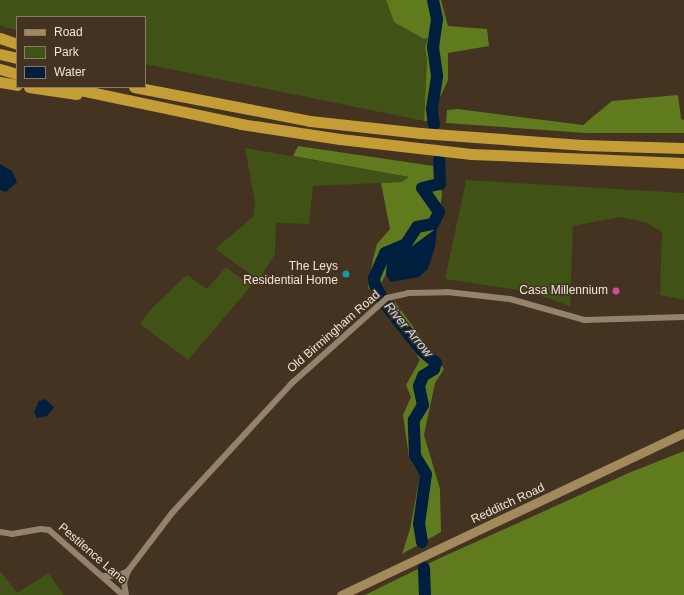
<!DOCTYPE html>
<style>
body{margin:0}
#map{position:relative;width:684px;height:595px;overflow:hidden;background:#433320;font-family:Helvetica,sans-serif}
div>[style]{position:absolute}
.green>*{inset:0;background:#405215}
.forest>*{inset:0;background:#607a1e}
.water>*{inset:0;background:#001f3f}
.river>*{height:12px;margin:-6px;padding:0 6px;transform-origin:6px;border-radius:6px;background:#001f3f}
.street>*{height:6px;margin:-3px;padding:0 3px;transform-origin:3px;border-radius:3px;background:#94826d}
.secondary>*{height:9px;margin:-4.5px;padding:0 4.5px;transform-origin:4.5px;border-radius:4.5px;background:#a38a5c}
.highway>*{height:11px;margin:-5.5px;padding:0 5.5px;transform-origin:5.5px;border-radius:5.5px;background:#c59d36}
.dots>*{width:11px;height:11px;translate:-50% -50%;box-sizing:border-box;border:2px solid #433320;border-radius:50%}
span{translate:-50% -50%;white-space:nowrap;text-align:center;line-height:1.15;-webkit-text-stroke:3px #433320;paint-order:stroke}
.poi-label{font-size:12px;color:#f0e6da}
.right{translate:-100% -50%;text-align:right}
.street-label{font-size:12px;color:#f0e6da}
.water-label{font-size:13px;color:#ccdcee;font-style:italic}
.legend{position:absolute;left:16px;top:16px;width:130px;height:72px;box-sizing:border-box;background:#433320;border:1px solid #887b6a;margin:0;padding:5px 7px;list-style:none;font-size:12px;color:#f0e6da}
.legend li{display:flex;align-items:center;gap:8px;height:20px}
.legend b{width:20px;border:1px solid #887b6a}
</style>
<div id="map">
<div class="green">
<div style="clip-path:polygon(0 0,386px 0,394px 22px,429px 38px,425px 48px,427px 60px,424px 121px,145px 64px,145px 17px,17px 17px,17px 30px,7px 28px,0 25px)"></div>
<div style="clip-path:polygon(245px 148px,409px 177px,402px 182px,313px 186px,309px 224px,276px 223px,275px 254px,259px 280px,215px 249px,253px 217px,255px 203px)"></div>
<div style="clip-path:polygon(466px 180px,684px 193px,684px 300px,660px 295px,662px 232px,645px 222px,620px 217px,573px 226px,570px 306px,531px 292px,445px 279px)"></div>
<div style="clip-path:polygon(226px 267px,251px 286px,188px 360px,140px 324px,151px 309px,187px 275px,207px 289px)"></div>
<div style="clip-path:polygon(0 571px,17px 593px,48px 573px,64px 595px,0 595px)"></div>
</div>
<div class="forest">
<div style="clip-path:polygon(386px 0,441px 0,448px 26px,487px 29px,489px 46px,448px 53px,448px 80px,437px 104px,436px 120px,424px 121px,427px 60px,425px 48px,428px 38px,424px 39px,394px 22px)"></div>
<div style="clip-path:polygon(678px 95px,681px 119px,684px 120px,684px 133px,586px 133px,446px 123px,447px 110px,458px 109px,583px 125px,612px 101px)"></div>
<div style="clip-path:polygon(298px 146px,440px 167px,442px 195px,437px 228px,394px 260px,375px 294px,368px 288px,373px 259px,377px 244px,390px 229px,381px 183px,402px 182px,409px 177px,293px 156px)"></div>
<div style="clip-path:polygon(395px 302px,444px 369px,435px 383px,424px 435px,440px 489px,441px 532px,402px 554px,410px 529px,420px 475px,409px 458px,403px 415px,411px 397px,406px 385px,420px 360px,385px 309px)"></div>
<div style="clip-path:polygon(684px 451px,684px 595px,365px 595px,440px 558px,631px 472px)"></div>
</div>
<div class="water">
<div style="clip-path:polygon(0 164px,12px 171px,17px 182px,6px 192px,0 190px)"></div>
<div style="clip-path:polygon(437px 228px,435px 247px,428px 269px,419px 277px,391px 282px,386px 275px,387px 259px,396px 253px,408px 249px)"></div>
<div style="clip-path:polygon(45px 399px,54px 407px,47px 416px,37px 418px,34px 412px,39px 401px)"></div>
</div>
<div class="river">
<div style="left:433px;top:0;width:19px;rotate:78deg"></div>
<div style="left:437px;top:19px;width:28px;rotate:98deg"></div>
<div style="left:433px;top:47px;width:30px;rotate:82deg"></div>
<div style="left:437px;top:77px;width:32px;rotate:99deg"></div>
<div style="left:432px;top:109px;width:16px;rotate:83deg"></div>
<div style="left:422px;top:542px;width:18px;rotate:-99deg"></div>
<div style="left:419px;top:524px;width:50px;rotate:-82deg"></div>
<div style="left:426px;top:474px;width:21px;rotate:-121deg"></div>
<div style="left:415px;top:456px;width:36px;rotate:-92deg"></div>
<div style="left:414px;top:420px;width:17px;rotate:-59deg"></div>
<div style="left:423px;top:405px;width:19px;rotate:-102deg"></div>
<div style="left:419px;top:386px;width:11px;rotate:-68deg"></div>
<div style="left:423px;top:376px;width:13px;rotate:-32deg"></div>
<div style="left:434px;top:369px;width:6px;rotate:-72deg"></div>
<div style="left:436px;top:363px;width:20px;rotate:-139deg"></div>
<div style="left:421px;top:350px;width:57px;rotate:-127.9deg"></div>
<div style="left:386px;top:305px;width:23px;rotate:-119deg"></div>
<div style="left:375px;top:285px;width:7px;rotate:-98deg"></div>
<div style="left:374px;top:278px;width:27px;rotate:-66deg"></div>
<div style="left:385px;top:253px;width:23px;rotate:-23deg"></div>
<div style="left:406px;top:244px;width:20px;rotate:-57deg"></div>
<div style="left:417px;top:227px;width:16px;rotate:-11deg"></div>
<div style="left:433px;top:224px;width:13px;rotate:-63deg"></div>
<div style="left:439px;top:212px;width:29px;rotate:-125deg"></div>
<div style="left:422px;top:188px;width:18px;rotate:-13deg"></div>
<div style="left:440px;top:184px;width:24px;rotate:-92deg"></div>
<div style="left:424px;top:568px;width:27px;rotate:88deg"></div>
</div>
<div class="street">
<div style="left:0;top:532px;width:12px;rotate:9deg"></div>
<div style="left:12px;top:534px;width:29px;rotate:-10deg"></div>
<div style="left:41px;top:529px;width:8px;rotate:7deg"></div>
<div style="left:49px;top:530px;width:98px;rotate:41.3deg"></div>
<div style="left:103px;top:576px;width:14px"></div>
<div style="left:117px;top:576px;width:12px;rotate:-24deg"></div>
<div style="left:126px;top:595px;width:12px;rotate:-99deg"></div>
<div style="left:124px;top:583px;width:13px;rotate:-72deg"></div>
<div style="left:128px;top:571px;width:73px;rotate:-52.8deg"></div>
<div style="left:172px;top:513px;width:177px;rotate:-47.3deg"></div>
<div style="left:292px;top:383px;width:127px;rotate:-41.8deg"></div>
<div style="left:387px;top:298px;width:22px;rotate:-13deg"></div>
<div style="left:408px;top:293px;width:39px;rotate:-1deg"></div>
<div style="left:447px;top:292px;width:63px;rotate:6.3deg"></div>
<div style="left:510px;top:299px;width:77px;rotate:15.8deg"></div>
<div style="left:584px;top:320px;width:100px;rotate:-1.7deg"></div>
</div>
<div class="secondary">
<div style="left:341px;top:595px;width:379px;rotate:-25.3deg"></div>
</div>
<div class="highway">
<div style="left:0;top:38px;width:18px;rotate:19deg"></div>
<div style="left:0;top:54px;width:17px;rotate:13deg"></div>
<div style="left:0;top:69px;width:18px;rotate:16deg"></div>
<div style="left:0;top:82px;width:17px;rotate:10deg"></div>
<div style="left:29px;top:87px;width:48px;rotate:8.5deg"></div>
<div style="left:66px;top:87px;width:179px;rotate:11.9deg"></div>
<div style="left:241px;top:124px;width:100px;rotate:8.6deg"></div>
<div style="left:340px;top:139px;width:132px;rotate:6.5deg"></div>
<div style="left:471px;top:154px;width:213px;rotate:2.4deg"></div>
<div style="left:134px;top:87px;width:179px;rotate:10.9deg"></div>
<div style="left:310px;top:121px;width:111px;rotate:6.2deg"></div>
<div style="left:420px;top:133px;width:162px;rotate:4.2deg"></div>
<div style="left:582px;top:145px;width:102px;rotate:1.7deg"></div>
</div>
<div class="dots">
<div style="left:346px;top:274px;background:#0f9aa8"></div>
<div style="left:616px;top:291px;background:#d1479c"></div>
</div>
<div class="poi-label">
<span class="right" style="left:338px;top:274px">The Leys<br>Residential Home</span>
<span class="right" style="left:608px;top:291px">Casa Millennium</span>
</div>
<div class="street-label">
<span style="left:334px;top:332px;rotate:-41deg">Old Birmingham Road</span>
<span style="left:508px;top:504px;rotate:-25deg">Redditch Road</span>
<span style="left:92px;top:554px;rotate:41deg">Pestilence Lane</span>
</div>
<div class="water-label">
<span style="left:408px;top:330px;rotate:50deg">River Arrow</span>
</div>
<ul class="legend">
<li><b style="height:5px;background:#a38a5c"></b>Road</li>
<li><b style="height:11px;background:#405215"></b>Park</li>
<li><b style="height:11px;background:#001f3f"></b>Water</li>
</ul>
</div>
